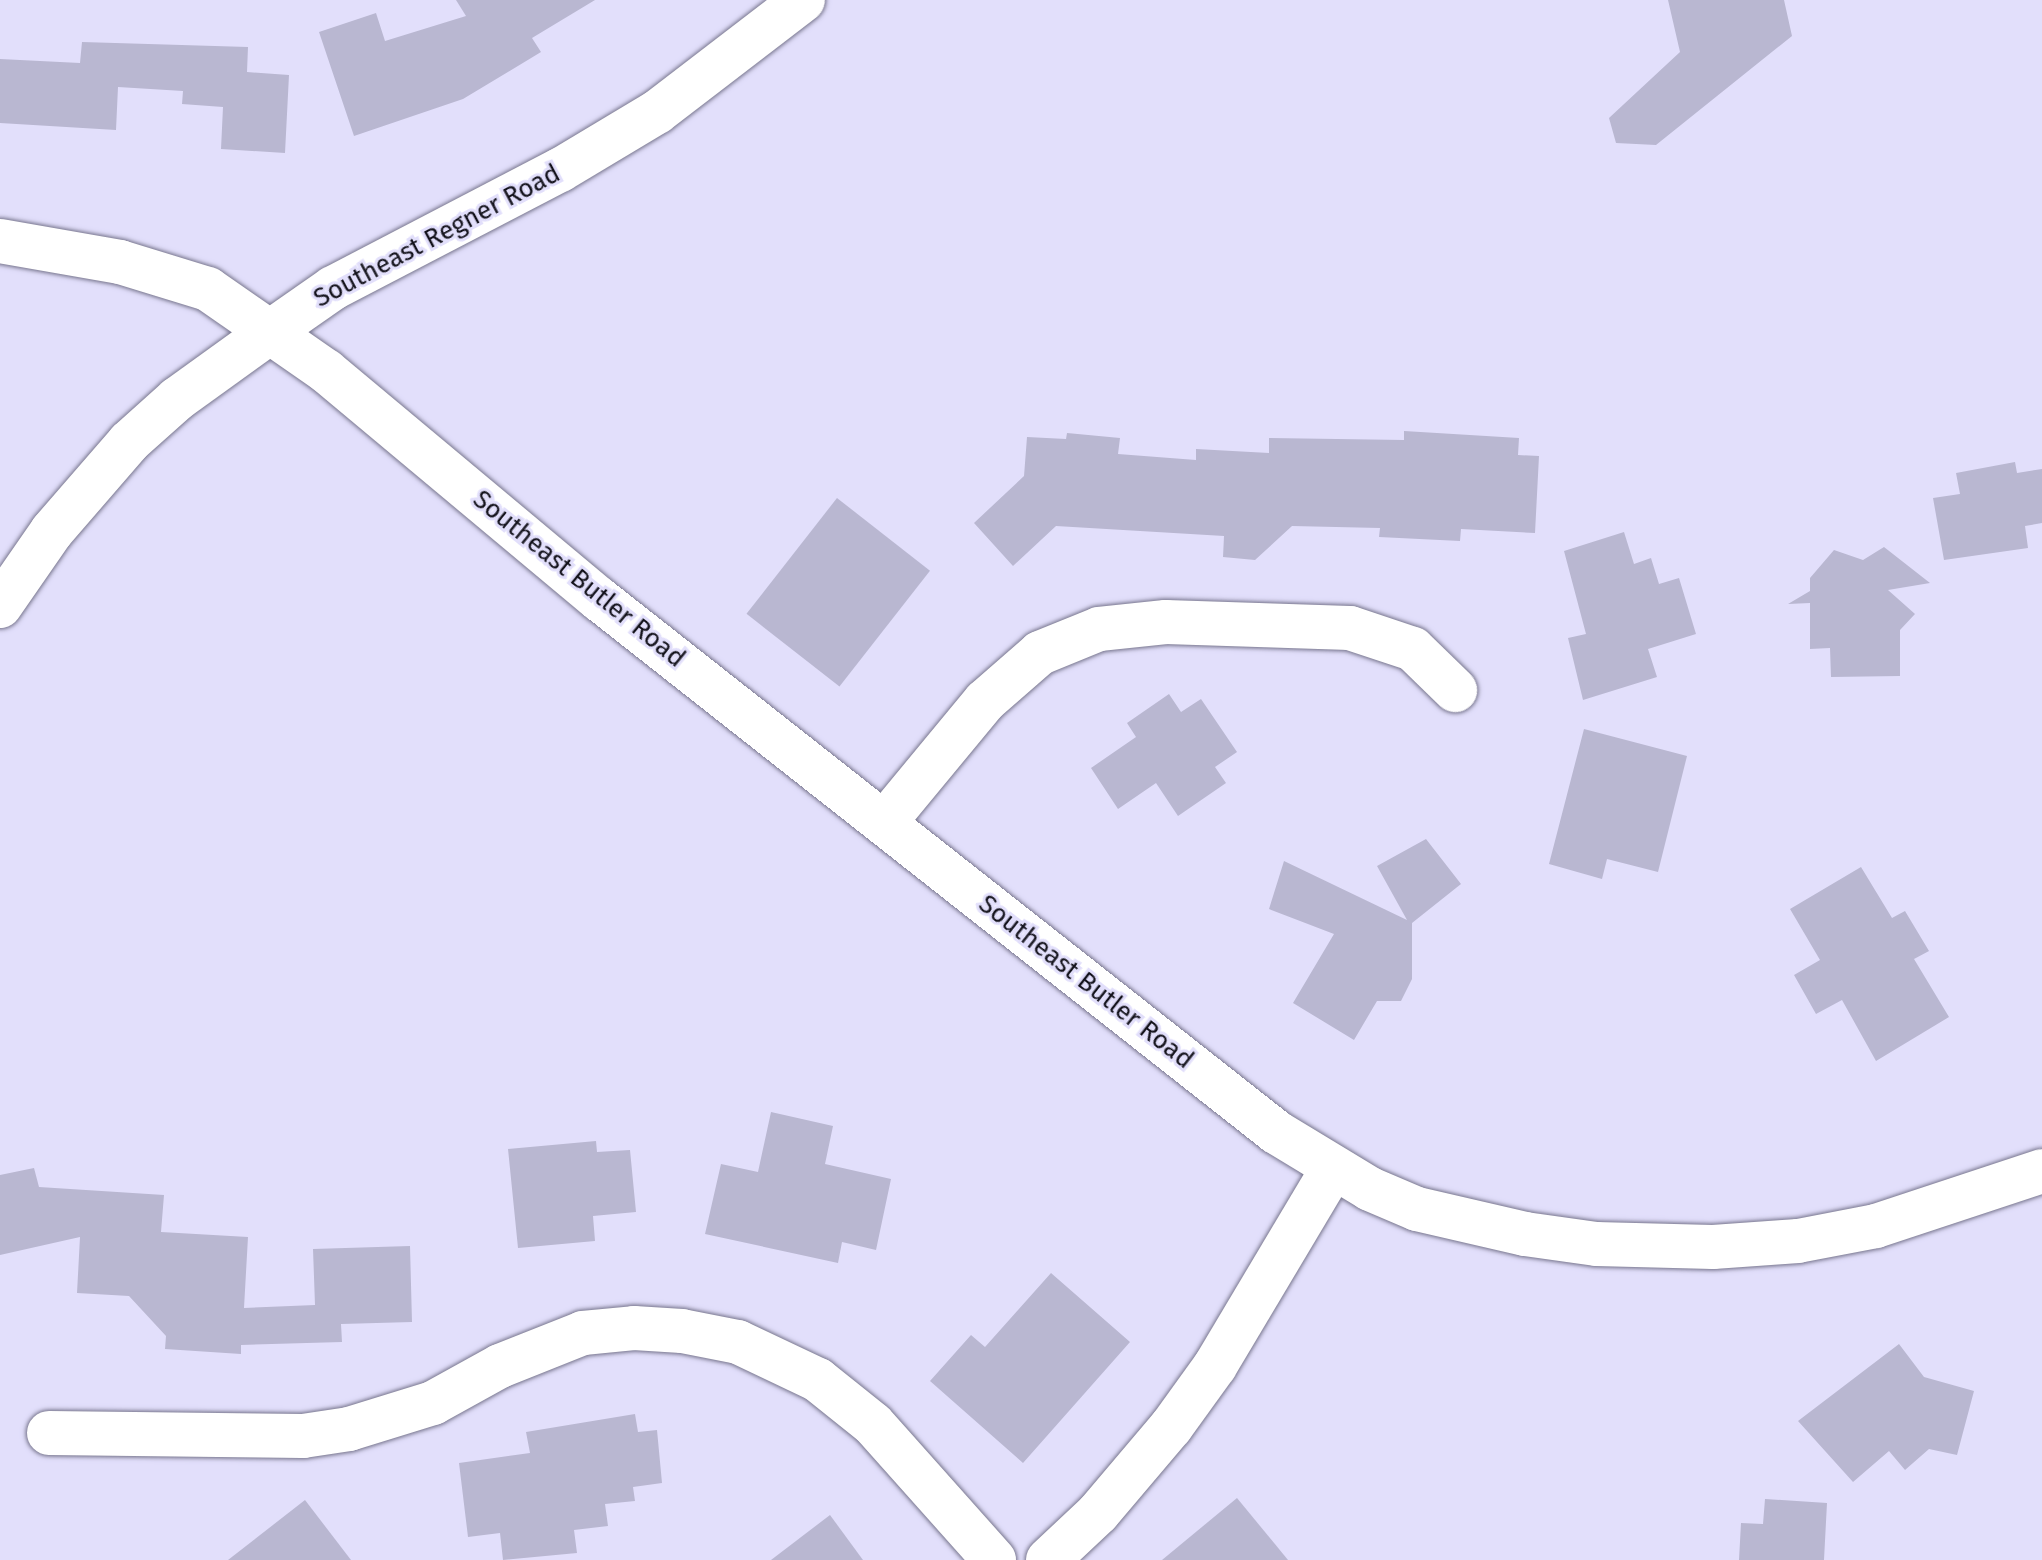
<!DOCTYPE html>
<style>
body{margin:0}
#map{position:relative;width:2042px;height:1560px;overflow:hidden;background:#e2dffb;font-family:"Fira Sans",sans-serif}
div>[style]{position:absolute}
.building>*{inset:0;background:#b9b7d1;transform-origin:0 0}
.roads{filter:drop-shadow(0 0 2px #78768e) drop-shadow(0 0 2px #78768e)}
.minor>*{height:44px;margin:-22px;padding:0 22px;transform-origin:22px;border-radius:22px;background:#fff}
.major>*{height:44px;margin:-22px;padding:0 22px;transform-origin:22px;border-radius:22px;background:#fff}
span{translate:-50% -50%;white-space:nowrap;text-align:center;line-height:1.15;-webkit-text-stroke:6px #e2dffb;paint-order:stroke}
.street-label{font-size:26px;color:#13121b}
</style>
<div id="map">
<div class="building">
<div style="clip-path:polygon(456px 0,595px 0,532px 38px,541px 52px,463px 99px,354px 136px,319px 32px,376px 13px,385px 41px,466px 16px)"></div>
<div style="clip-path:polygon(1668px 0,1784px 0,1792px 36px,1656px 145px,1616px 143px,1609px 118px,1680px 52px)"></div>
<div style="clip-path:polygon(82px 42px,248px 47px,247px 72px,289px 75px,285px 153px,221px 149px,223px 107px,182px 104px,183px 91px,118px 87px,116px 130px,0 123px,0 59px,80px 63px)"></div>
<div style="clip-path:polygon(1404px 431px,1519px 438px,1518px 455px,1539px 456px,1535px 533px,1461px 529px,1460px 541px,1379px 537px,1380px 528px,1292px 526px,1255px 560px,1223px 557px,1224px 536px,1056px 526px,1013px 566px,974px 523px,1024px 476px,1027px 437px,1066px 439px,1067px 433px,1120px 438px,1118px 454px,1196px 460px,1196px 449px,1269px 453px,1269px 438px,1404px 440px)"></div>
<div style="clip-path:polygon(2015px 462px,2017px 473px,2042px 469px,2042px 523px,2025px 526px,2028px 548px,1944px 560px,1933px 498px,1960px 494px,1956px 473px)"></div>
<div style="left:837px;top:498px;width:118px;height:147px;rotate:38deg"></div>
<div style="clip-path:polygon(1624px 532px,1634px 564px,1651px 558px,1659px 584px,1679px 578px,1696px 634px,1648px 649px,1657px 677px,1583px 700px,1568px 638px,1586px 634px,1564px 551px)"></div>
<div style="clip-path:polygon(1884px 547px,1930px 583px,1888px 590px,1915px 614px,1900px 630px,1900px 676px,1831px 677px,1830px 648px,1810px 649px,1810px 603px,1788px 604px,1810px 591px,1810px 578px,1834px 550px,1863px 560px)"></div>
<div style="clip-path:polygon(1169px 694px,1181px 712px,1201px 699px,1237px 752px,1215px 767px,1226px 783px,1178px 816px,1156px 783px,1118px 809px,1091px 768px,1136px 737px,1127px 723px)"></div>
<div style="clip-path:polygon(1584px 729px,1687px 756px,1658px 872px,1607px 859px,1602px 879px,1549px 864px)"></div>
<div style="clip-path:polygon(1426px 839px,1461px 884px,1412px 923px,1412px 979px,1401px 1001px,1377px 1001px,1354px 1040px,1293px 1003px,1334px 934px,1269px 909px,1284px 861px,1407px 920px,1377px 866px)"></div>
<div style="clip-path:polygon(1861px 867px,1892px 918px,1905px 911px,1929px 951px,1914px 959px,1949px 1017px,1876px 1061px,1842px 1000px,1816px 1014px,1794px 975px,1820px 960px,1790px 909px)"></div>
<div style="clip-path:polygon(771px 1112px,833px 1126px,825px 1164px,891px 1179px,876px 1250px,842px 1242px,838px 1263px,705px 1234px,721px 1164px,758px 1172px)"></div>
<div style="clip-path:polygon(596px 1141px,597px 1152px,630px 1150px,636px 1212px,593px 1216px,595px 1241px,518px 1248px,508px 1149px)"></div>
<div style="clip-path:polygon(34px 1168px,39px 1187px,164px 1195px,161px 1232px,248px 1237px,244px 1308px,315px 1305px,313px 1249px,410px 1246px,412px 1322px,341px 1324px,342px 1342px,241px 1345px,241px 1354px,165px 1349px,166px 1336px,129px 1296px,77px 1293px,80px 1237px,0 1255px,0 1175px)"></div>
<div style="clip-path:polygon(1051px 1273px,1130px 1342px,1023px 1463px,930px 1381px,971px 1335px,985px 1347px)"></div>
<div style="clip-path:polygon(1899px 1344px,1924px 1377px,1974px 1391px,1957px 1455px,1929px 1449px,1905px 1470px,1889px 1451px,1853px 1482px,1798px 1421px)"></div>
<div style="clip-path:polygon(635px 1414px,638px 1432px,657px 1430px,662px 1483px,633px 1487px,635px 1501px,605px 1504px,608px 1526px,574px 1530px,577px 1553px,503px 1560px,500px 1533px,468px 1537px,459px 1463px,530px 1453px,526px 1432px)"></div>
<div style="clip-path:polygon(1237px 1498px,1288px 1560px,1162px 1560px)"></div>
<div style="clip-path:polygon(1765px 1499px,1827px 1503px,1824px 1560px,1739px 1560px,1741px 1523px,1763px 1524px)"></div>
<div style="clip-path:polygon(305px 1500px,351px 1560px,228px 1560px)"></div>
<div style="clip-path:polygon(830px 1515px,863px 1560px,771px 1560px)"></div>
</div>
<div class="roads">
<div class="minor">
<div style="left:270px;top:332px;width:77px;rotate:-34.9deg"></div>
<div style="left:333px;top:288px;width:256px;rotate:-27.5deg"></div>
<div style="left:560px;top:170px;width:113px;rotate:-30.9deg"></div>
<div style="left:657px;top:112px;width:184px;rotate:-37.5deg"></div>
<div style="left:884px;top:823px;width:158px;rotate:-50.4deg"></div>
<div style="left:985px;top:701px;width:73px;rotate:-41.1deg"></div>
<div style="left:1040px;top:653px;width:64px;rotate:-22.1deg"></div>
<div style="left:1099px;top:629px;width:67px;rotate:-6deg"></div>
<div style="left:1166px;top:622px;width:184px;rotate:1.9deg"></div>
<div style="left:1350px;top:628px;width:66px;rotate:18.4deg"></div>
<div style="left:1413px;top:649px;width:59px;rotate:44.3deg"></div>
<div style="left:49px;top:1433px;width:254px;rotate:0.7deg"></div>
<div style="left:303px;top:1436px;width:47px;rotate:-8.7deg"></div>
<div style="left:349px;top:1429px;width:88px;rotate:-17.2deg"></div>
<div style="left:433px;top:1403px;width:77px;rotate:-28.9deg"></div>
<div style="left:500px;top:1366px;width:89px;rotate:-21.7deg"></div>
<div style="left:583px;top:1333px;width:51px;rotate:-5.6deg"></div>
<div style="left:634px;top:1328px;width:48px;rotate:3.6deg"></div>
<div style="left:682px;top:1331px;width:57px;rotate:11.1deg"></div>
<div style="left:738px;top:1342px;width:89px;rotate:25.4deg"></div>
<div style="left:818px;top:1380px;width:70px;rotate:38.7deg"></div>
<div style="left:873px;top:1424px;width:182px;rotate:48.3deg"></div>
<div style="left:1048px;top:1560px;width:69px;rotate:-43.2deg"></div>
<div style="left:1098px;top:1513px;width:113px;rotate:-49.7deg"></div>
<div style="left:1171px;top:1427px;width:75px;rotate:-54.2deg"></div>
<div style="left:1215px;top:1366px;width:228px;rotate:-59.2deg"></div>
</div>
<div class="major">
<div style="left:0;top:241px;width:122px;rotate:9.9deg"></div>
<div style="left:120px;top:262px;width:92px;rotate:17.1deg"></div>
<div style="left:208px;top:289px;width:144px;rotate:34.8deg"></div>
<div style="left:326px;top:371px;width:356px;rotate:39.9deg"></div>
<div style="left:599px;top:599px;width:862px;rotate:38.21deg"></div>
<div style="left:1276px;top:1132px;width:110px;rotate:31.2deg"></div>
<div style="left:1370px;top:1189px;width:51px;rotate:23.1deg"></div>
<div style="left:1417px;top:1209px;width:111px;rotate:13deg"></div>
<div style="left:1525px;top:1234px;width:72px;rotate:8deg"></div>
<div style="left:1596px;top:1244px;width:117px;rotate:1.5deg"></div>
<div style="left:1713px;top:1247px;width:85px;rotate:-4deg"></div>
<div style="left:1798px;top:1241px;width:79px;rotate:-10.9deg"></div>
<div style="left:1876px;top:1226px;width:175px;rotate:-18.3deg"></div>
<div style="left:0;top:606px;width:91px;rotate:-55.3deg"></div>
<div style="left:52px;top:531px;width:118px;rotate:-49.1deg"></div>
<div style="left:129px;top:442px;width:64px;rotate:-41.9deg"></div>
<div style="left:177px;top:399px;width:115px;rotate:-35.8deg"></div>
</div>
</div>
<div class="street-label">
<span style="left:437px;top:236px;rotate:-28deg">Southeast Regner Road</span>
<span style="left:579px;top:579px;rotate:39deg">Southeast Butler Road</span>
<span style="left:1086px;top:982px;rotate:38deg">Southeast Butler Road</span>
</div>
</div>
